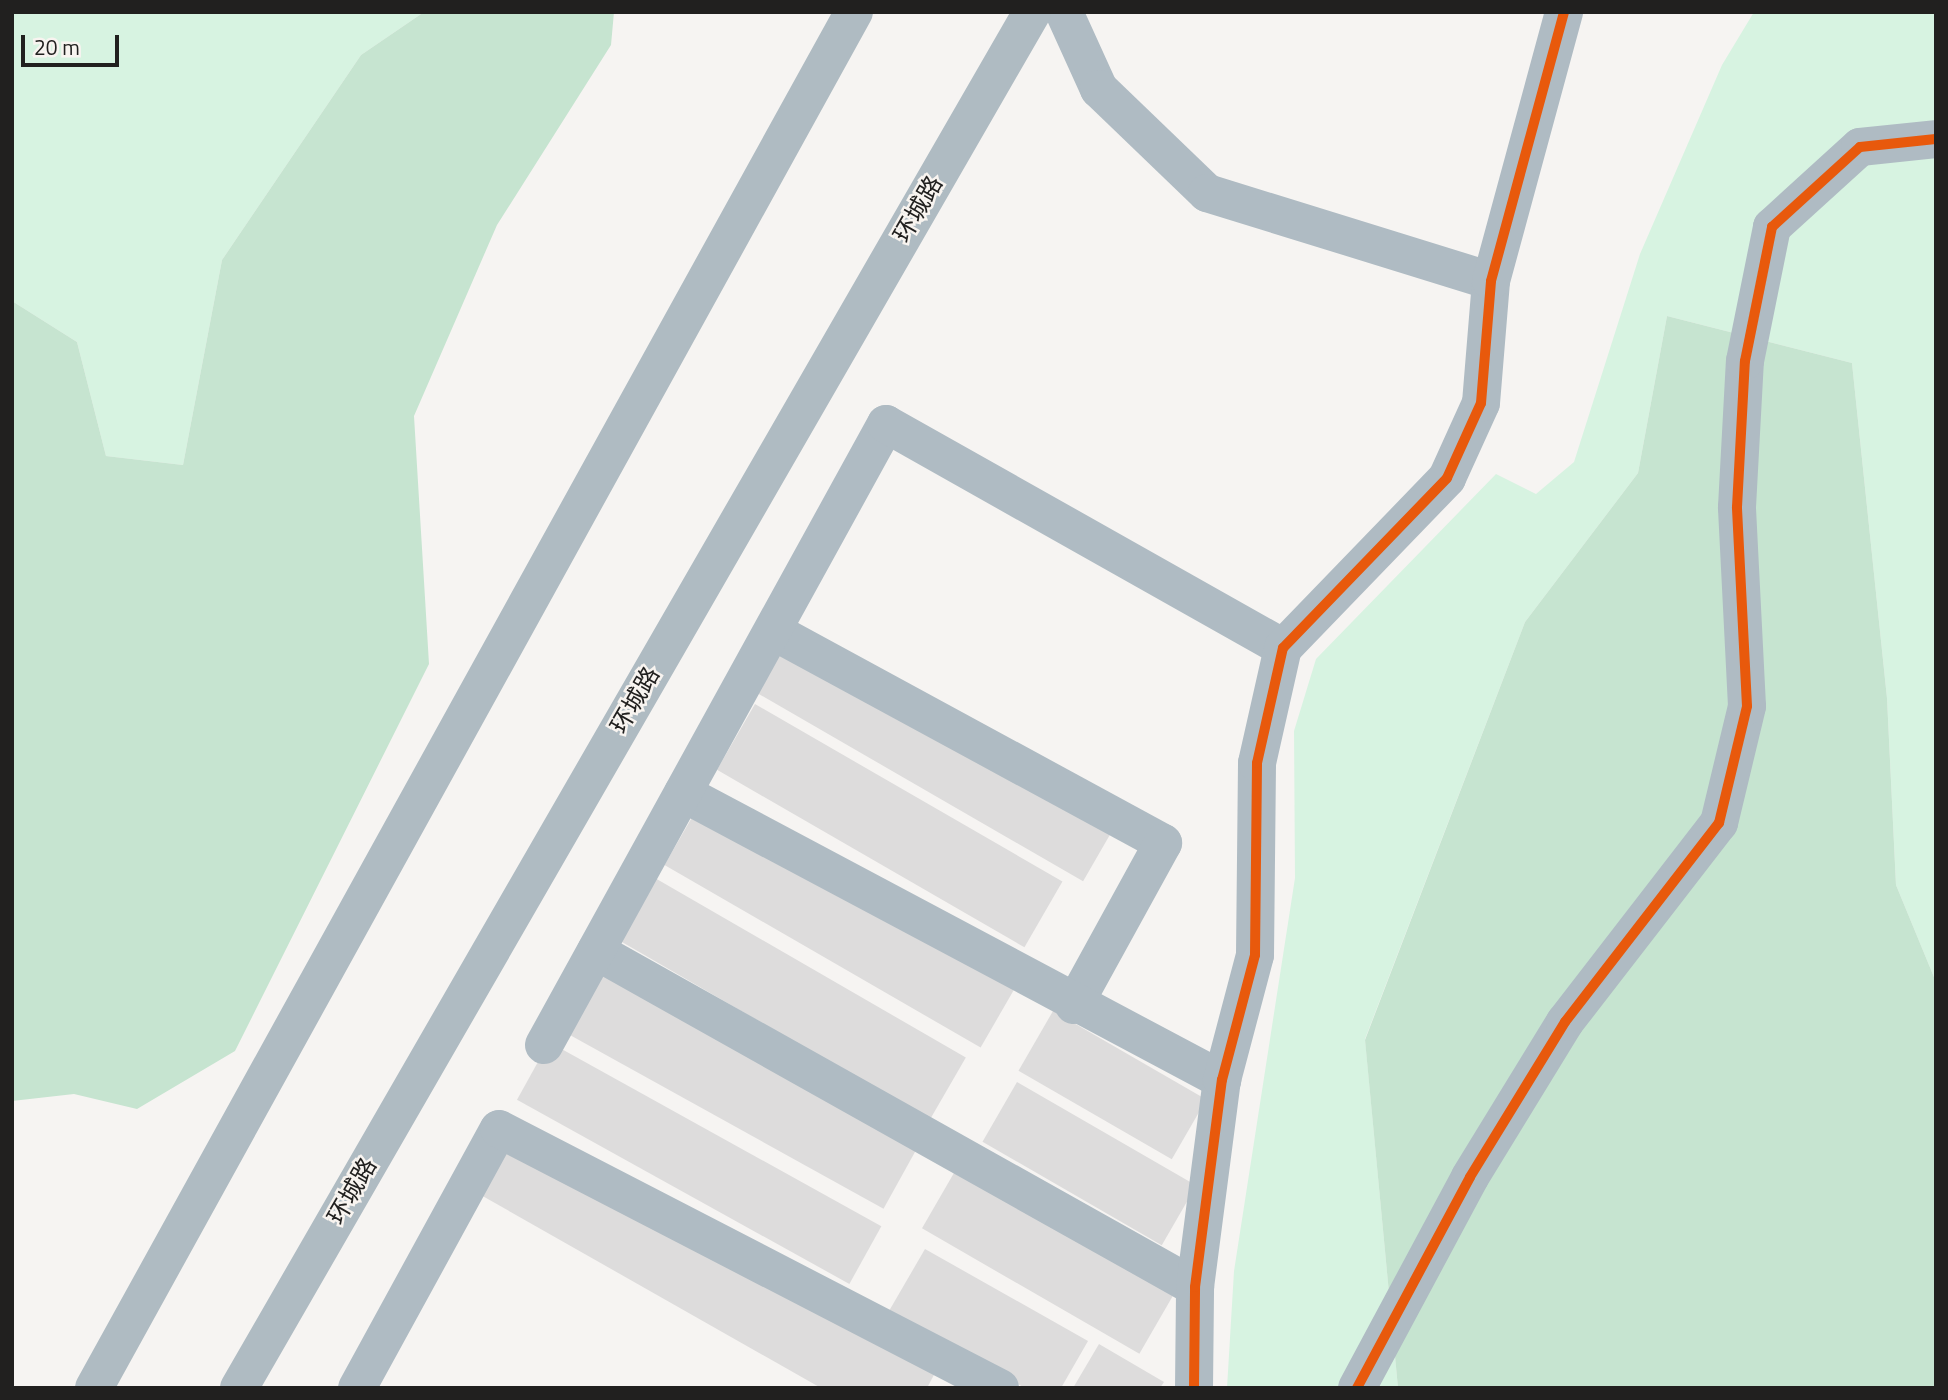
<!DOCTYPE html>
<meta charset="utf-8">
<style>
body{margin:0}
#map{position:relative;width:1948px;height:1400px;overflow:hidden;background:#f6f4f2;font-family:"Titillium Web","Noto Sans SC",sans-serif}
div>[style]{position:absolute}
.green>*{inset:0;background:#d7f3e1}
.forest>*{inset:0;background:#c6e4d0}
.building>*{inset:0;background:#dddcdc;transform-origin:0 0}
.minor>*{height:38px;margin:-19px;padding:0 19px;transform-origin:19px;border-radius:19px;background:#afbbc3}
.major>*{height:38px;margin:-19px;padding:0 19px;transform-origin:19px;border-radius:19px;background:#afbbc2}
.cycleway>*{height:10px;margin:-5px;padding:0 5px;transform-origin:5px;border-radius:5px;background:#e8590c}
span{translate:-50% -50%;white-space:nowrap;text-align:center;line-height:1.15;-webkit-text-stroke:5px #f8f4f0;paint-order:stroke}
.street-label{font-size:24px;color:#21201f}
.frame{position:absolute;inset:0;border:14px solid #21201f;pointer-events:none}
.scale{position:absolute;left:21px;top:35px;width:98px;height:32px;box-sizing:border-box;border:4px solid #21201f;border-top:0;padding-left:9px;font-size:21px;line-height:24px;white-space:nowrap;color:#21201f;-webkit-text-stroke:5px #f8f4f0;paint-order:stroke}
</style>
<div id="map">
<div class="green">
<div style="clip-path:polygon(12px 12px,424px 12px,361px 55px,222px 260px,183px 465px,106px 456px,77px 342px,12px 301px)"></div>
<div style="clip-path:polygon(1754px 12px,1936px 12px,1936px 982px,1896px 885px,1887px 698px,1852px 363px,1667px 316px,1638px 473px,1525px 622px,1365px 1039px,1398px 1388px,1227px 1388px,1234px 1271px,1295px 878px,1294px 731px,1316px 659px,1496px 474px,1536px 494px,1574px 462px,1640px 254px,1722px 65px)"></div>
</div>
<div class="forest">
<div style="clip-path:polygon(424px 12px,614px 12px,611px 45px,497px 225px,414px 416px,429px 664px,235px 1051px,137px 1109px,74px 1094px,12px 1101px,12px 301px,77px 342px,106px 456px,183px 465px,222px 260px,361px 55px)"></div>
<div style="clip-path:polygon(1667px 316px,1852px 363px,1887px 698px,1896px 885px,1936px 982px,1936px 1388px,1398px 1388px,1365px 1040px,1525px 622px,1638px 473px)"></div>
</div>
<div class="building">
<div style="left:783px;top:641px;width:380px;height:58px;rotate:30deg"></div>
<div style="left:755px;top:704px;width:355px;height:76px;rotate:30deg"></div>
<div style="left:698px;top:807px;width:365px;height:67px;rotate:30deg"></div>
<div style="left:648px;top:874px;width:367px;height:72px;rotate:30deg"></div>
<div style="left:595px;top:962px;width:372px;height:76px;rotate:29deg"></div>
<div style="left:1053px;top:1011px;width:177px;height:69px;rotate:30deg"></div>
<div style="left:549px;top:1042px;width:380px;height:66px;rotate:29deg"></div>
<div style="left:1017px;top:1082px;width:207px;height:69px;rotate:30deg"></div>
<div style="clip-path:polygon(492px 1119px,936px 1371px,927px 1388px,821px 1388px,456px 1181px)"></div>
<div style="left:958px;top:1166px;width:251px;height:72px;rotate:30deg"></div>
<div style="clip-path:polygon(925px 1249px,1088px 1341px,1061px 1388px,1025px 1388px,889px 1311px)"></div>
<div style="clip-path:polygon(1099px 1344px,1164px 1382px,1160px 1388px,1073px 1388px)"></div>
</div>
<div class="minor">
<div style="left:1064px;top:12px;width:85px;rotate:65.6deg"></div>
<div style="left:1099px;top:89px;width:150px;rotate:43.9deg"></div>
<div style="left:1207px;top:193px;width:297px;rotate:17.2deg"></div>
<div style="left:773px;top:631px;width:444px;rotate:28.5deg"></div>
<div style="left:1163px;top:843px;width:185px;rotate:118.8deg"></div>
<div style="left:683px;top:793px;width:611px;rotate:28.03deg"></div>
<div style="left:596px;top:951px;width:687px;rotate:29.29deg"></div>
<div style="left:544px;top:1045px;width:709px;rotate:-61.16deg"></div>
<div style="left:886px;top:424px;width:456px;rotate:29.4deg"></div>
<div style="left:357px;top:1388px;width:295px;rotate:-61.3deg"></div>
<div style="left:499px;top:1129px;width:564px;rotate:27.34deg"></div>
<div style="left:1194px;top:1388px;width:101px;rotate:-89.4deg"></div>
<div style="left:1195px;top:1287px;width:209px;rotate:-82.6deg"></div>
<div style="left:1222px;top:1080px;width:129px;rotate:-75.2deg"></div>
<div style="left:1255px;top:955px;width:192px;rotate:-89.4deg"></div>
<div style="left:1257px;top:763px;width:118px;rotate:-77.3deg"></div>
<div style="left:1283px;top:648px;width:236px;rotate:-46deg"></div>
<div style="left:1447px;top:478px;width:82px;rotate:-65.6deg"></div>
<div style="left:1481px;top:403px;width:122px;rotate:-85.3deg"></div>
<div style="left:1491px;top:281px;width:279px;rotate:-74.8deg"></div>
<div style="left:1357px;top:1388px;width:239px;rotate:-61.8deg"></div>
<div style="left:1470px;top:1177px;width:182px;rotate:-58.5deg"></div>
<div style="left:1565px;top:1022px;width:252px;rotate:-52.3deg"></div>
<div style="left:1719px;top:823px;width:120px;rotate:-76.5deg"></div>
<div style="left:1747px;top:706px;width:199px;rotate:-92.9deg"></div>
<div style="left:1737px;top:507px;width:146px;rotate:-86.9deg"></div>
<div style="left:1745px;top:361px;width:137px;rotate:-78.6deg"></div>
<div style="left:1772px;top:227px;width:119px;rotate:-42.3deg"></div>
<div style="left:1860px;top:147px;width:76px;rotate:-6deg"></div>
</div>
<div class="major">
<div style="left:94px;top:1388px;width:1572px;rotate:-61.09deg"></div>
<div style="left:239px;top:1388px;width:1588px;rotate:-60.04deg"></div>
</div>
<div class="cycleway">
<div style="left:1194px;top:1388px;width:101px;rotate:-89.4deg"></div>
<div style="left:1195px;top:1287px;width:209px;rotate:-82.6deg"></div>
<div style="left:1222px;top:1080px;width:129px;rotate:-75.2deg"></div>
<div style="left:1255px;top:955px;width:192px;rotate:-89.4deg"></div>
<div style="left:1257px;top:763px;width:118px;rotate:-77.3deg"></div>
<div style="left:1283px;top:648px;width:236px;rotate:-46deg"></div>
<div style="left:1447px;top:478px;width:82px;rotate:-65.6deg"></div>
<div style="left:1481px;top:403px;width:122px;rotate:-85.3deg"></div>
<div style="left:1491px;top:281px;width:279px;rotate:-74.8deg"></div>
<div style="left:1357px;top:1388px;width:239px;rotate:-61.8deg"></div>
<div style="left:1470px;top:1177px;width:182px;rotate:-58.5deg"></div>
<div style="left:1565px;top:1022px;width:252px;rotate:-52.3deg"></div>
<div style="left:1719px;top:823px;width:120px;rotate:-76.5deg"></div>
<div style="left:1747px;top:706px;width:199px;rotate:-92.9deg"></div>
<div style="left:1737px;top:507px;width:146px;rotate:-86.9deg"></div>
<div style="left:1745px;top:361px;width:137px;rotate:-78.6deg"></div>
<div style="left:1772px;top:227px;width:119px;rotate:-42.3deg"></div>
<div style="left:1860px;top:147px;width:76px;rotate:-6deg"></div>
</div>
<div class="street-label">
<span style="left:918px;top:209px;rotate:-60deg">环城路</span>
<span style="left:635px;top:700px;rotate:-60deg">环城路</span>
<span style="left:352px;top:1191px;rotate:-60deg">环城路</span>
</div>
<div class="frame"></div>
<div class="scale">20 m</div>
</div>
